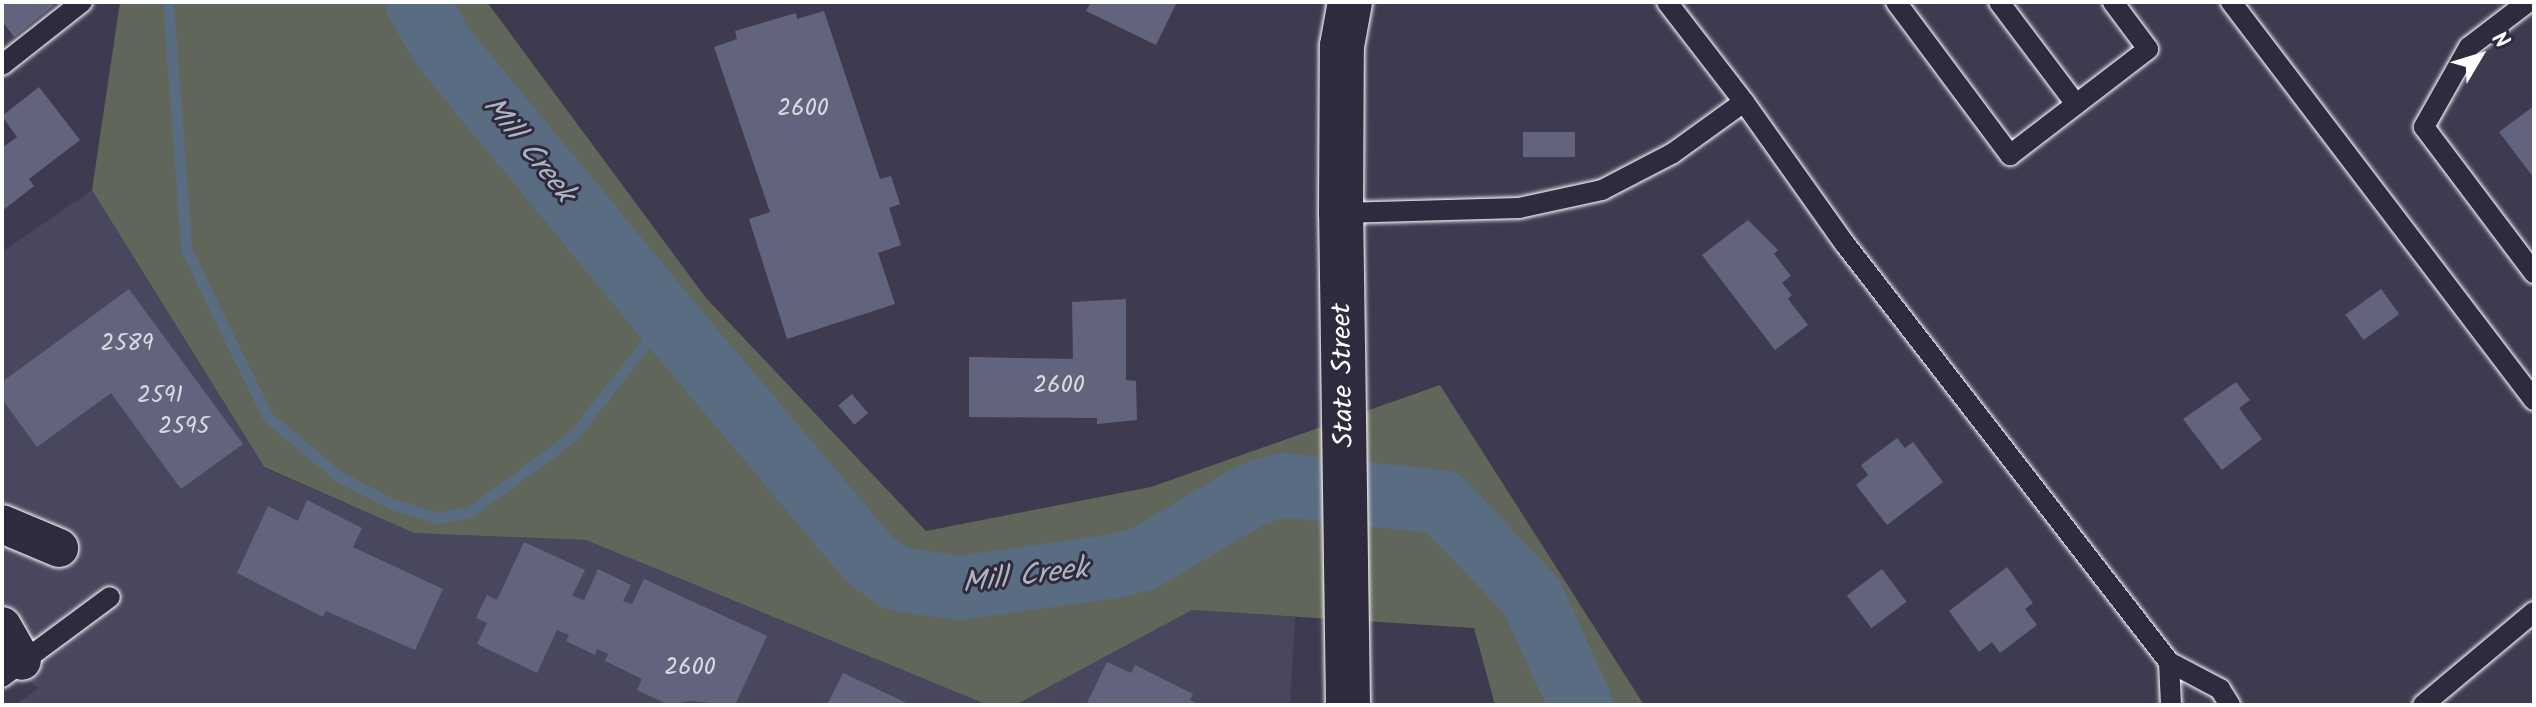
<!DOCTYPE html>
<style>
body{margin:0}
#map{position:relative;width:2536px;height:707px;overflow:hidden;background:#3e3b50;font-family:Kalam,sans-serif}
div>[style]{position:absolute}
.built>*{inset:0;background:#49475e}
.green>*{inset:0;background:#606659}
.stream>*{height:11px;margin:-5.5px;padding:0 5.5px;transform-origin:5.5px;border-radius:5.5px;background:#596c82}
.river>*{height:64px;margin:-32px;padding:0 32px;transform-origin:32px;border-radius:32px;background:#596c82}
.building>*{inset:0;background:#62647e;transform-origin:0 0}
.roads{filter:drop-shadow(0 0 2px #fff) drop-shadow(0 0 2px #fff)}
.service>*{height:20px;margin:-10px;padding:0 10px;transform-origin:10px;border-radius:10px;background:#2f2a3d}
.minor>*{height:38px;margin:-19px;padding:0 19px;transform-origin:19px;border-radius:19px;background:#2f2a3d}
.secondary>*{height:44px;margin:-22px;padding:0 22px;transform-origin:22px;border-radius:22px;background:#2f2a3d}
span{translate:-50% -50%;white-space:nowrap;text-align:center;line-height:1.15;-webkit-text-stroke:6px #2f2a3d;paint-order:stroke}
.number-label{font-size:24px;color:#d8d8df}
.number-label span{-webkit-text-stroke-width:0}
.street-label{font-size:28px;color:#fff}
.water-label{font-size:30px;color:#acb6c0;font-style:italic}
.frame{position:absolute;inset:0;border:4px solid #fff;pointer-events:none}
.north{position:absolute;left:2440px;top:16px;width:80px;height:80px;-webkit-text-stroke:6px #2f2a3d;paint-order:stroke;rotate:52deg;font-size:22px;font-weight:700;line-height:32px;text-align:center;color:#fff}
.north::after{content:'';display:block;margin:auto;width:28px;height:36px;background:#fff;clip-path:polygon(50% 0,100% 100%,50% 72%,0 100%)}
</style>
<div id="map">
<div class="built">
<div style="clip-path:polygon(92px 190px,264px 468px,414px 533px,586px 540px,988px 705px,15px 705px,38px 688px,2px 661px,2px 252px)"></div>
<div style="clip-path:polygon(1192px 610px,1295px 617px,1290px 705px,1015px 705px)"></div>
</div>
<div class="green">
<div style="clip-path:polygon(120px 2px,487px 2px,706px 298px,926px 531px,1151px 487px,1440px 385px,1644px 705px,1495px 705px,1474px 628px,1192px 610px,1015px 705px,988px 705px,586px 540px,414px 533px,264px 467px,92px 190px)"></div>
</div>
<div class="stream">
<div style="left:168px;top:2px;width:248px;rotate:85.8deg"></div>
<div style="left:186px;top:249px;width:186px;rotate:64.1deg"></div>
<div style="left:267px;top:416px;width:93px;rotate:40.2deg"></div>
<div style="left:338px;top:476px;width:62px;rotate:27deg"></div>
<div style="left:393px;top:504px;width:47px;rotate:17.3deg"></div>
<div style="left:438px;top:518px;width:33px;rotate:-11deg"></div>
<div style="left:470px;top:512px;width:128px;rotate:-36.4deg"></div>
<div style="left:573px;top:436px;width:117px;rotate:-52deg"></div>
<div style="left:645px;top:344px;width:35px;rotate:-20deg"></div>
</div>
<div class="river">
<div style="left:417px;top:2px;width:51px;rotate:60.4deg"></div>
<div style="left:442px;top:46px;width:371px;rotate:50.5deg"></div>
<div style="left:678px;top:332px;width:299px;rotate:49.9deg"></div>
<div style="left:871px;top:561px;width:32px;rotate:34deg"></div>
<div style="left:898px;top:579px;width:62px;rotate:8.4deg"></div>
<div style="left:959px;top:588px;width:159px;rotate:-8deg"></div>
<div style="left:1116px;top:566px;width:28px;rotate:-15deg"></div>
<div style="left:1143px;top:559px;width:126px;rotate:-30.7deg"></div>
<div style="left:1251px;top:495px;width:33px;rotate:-18deg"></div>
<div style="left:1282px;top:485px;width:161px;rotate:6.1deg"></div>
<div style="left:1442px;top:502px;width:131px;rotate:46.5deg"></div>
<div style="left:1532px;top:597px;width:119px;rotate:65.6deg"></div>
</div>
<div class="building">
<div style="clip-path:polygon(2px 2px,52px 2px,54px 5px,14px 37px,2px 21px)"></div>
<div style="clip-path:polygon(1091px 2px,1177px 2px,1156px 45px,1086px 11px)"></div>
<div style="clip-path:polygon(824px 11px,880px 179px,891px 176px,900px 204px,889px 208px,901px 245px,878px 253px,895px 304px,787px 339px,749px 219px,770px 212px,714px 47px,737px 39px,735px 31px,796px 13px,797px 19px)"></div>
<div style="clip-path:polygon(39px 87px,80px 140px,29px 179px,34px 186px,2px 211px,2px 148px,17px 137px,2px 116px)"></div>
<div style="clip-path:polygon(2534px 106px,2534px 178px,2499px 132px)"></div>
<div style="left:1523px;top:132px;width:52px;height:25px"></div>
<div style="clip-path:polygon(1748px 220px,1778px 250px,1774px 254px,1791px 276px,1782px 283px,1792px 295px,1788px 299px,1808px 325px,1775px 350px,1702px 255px)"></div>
<div style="clip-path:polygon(129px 289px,243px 444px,181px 489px,111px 393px,37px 447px,2px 399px,2px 382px)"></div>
<div style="left:2381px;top:289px;width:31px;height:44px;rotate:54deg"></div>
<div style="clip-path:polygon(1126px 299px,1126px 380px,1136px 381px,1137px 420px,1097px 424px,1097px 418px,969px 417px,969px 357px,1073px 359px,1072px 302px)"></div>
<div style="clip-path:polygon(2236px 382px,2250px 400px,2239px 408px,2262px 439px,2222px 470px,2183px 419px)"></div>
<div style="left:852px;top:394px;width:25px;height:18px;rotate:50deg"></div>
<div style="clip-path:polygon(1897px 438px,1905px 448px,1913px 442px,1943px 482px,1887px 525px,1856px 485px,1868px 475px,1861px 465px)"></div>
<div style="clip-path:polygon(307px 500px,362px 528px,353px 547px,443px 589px,415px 650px,326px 611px,323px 617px,237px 573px,268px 506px,298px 521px)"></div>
<div style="clip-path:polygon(524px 542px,585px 570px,572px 596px,584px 600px,598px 569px,631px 585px,623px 601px,632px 604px,644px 579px,767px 636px,735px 705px,690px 701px,669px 705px,637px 690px,642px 679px,605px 661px,608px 654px,597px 649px,595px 655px,566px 641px,569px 635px,557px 630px,537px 673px,477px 644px,487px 623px,476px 618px,487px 595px,497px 600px)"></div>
<div style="clip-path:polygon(2007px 567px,2033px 603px,2025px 609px,2037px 625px,2000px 653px,1992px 642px,1979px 652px,1949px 611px)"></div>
<div style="left:1882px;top:569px;width:41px;height:44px;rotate:53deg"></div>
<div style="clip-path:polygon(1107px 662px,1131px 673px,1135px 665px,1193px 694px,1190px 700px,1200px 705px,1086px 705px)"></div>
<div style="clip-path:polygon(843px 673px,911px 705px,827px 705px)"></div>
</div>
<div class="roads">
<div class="service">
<div style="left:1667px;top:2px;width:126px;rotate:52.4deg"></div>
<div style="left:1896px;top:2px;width:191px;rotate:53.3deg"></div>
<div style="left:2010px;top:155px;width:174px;rotate:-37.5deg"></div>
<div style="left:2148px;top:49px;width:59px;rotate:-126.7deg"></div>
<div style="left:1999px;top:2px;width:128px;rotate:53deg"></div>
<div style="left:2231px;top:2px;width:500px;rotate:52.72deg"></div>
<div style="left:2528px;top:2px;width:74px;rotate:142.7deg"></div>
<div style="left:2469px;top:47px;width:92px;rotate:119.4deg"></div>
<div style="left:2424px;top:127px;width:183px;rotate:53deg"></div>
<div style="left:2px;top:65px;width:102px;rotate:-38.2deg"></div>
<div style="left:1341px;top:213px;width:178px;rotate:-1.6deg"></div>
<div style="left:1519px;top:208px;width:85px;rotate:-12.2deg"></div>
<div style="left:1602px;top:190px;width:80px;rotate:-27.5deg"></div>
<div style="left:1673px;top:153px;width:87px;rotate:-35.7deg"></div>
<div style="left:1744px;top:102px;width:174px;rotate:54.6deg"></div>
<div style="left:1845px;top:244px;width:529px;rotate:52.22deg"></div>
<div style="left:2169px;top:662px;width:43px;rotate:87.3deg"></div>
<div style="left:2169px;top:662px;width:58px;rotate:27.9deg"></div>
<div style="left:2220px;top:689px;width:19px;rotate:58deg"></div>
<div style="left:2px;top:677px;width:134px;rotate:-36.5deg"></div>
<div style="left:2423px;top:705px;width:145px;rotate:-40deg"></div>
</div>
<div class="minor">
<div style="left:2px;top:524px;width:62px;rotate:22.8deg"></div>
<div style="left:2px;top:626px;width:40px;rotate:60.3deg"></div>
</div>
<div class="secondary">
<div style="left:1348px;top:705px;width:492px;rotate:-90.8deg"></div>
<div style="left:1341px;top:213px;width:167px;rotate:-89.7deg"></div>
<div style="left:1342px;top:46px;width:45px;rotate:-79.7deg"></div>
</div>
</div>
<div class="number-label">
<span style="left:803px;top:109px">2600</span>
<span style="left:127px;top:344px">2589</span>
<span style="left:1059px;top:386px">2600</span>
<span style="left:160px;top:396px">2591</span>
<span style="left:184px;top:427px">2595</span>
<span style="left:690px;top:668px">2600</span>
</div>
<div class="street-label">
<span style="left:1344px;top:375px;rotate:-91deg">State Street</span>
</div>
<div class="water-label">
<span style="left:528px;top:150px;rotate:51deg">Mill Creek</span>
<span style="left:1025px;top:577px;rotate:-7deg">Mill Creek</span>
</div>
<div class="frame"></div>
<div class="north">N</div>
</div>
